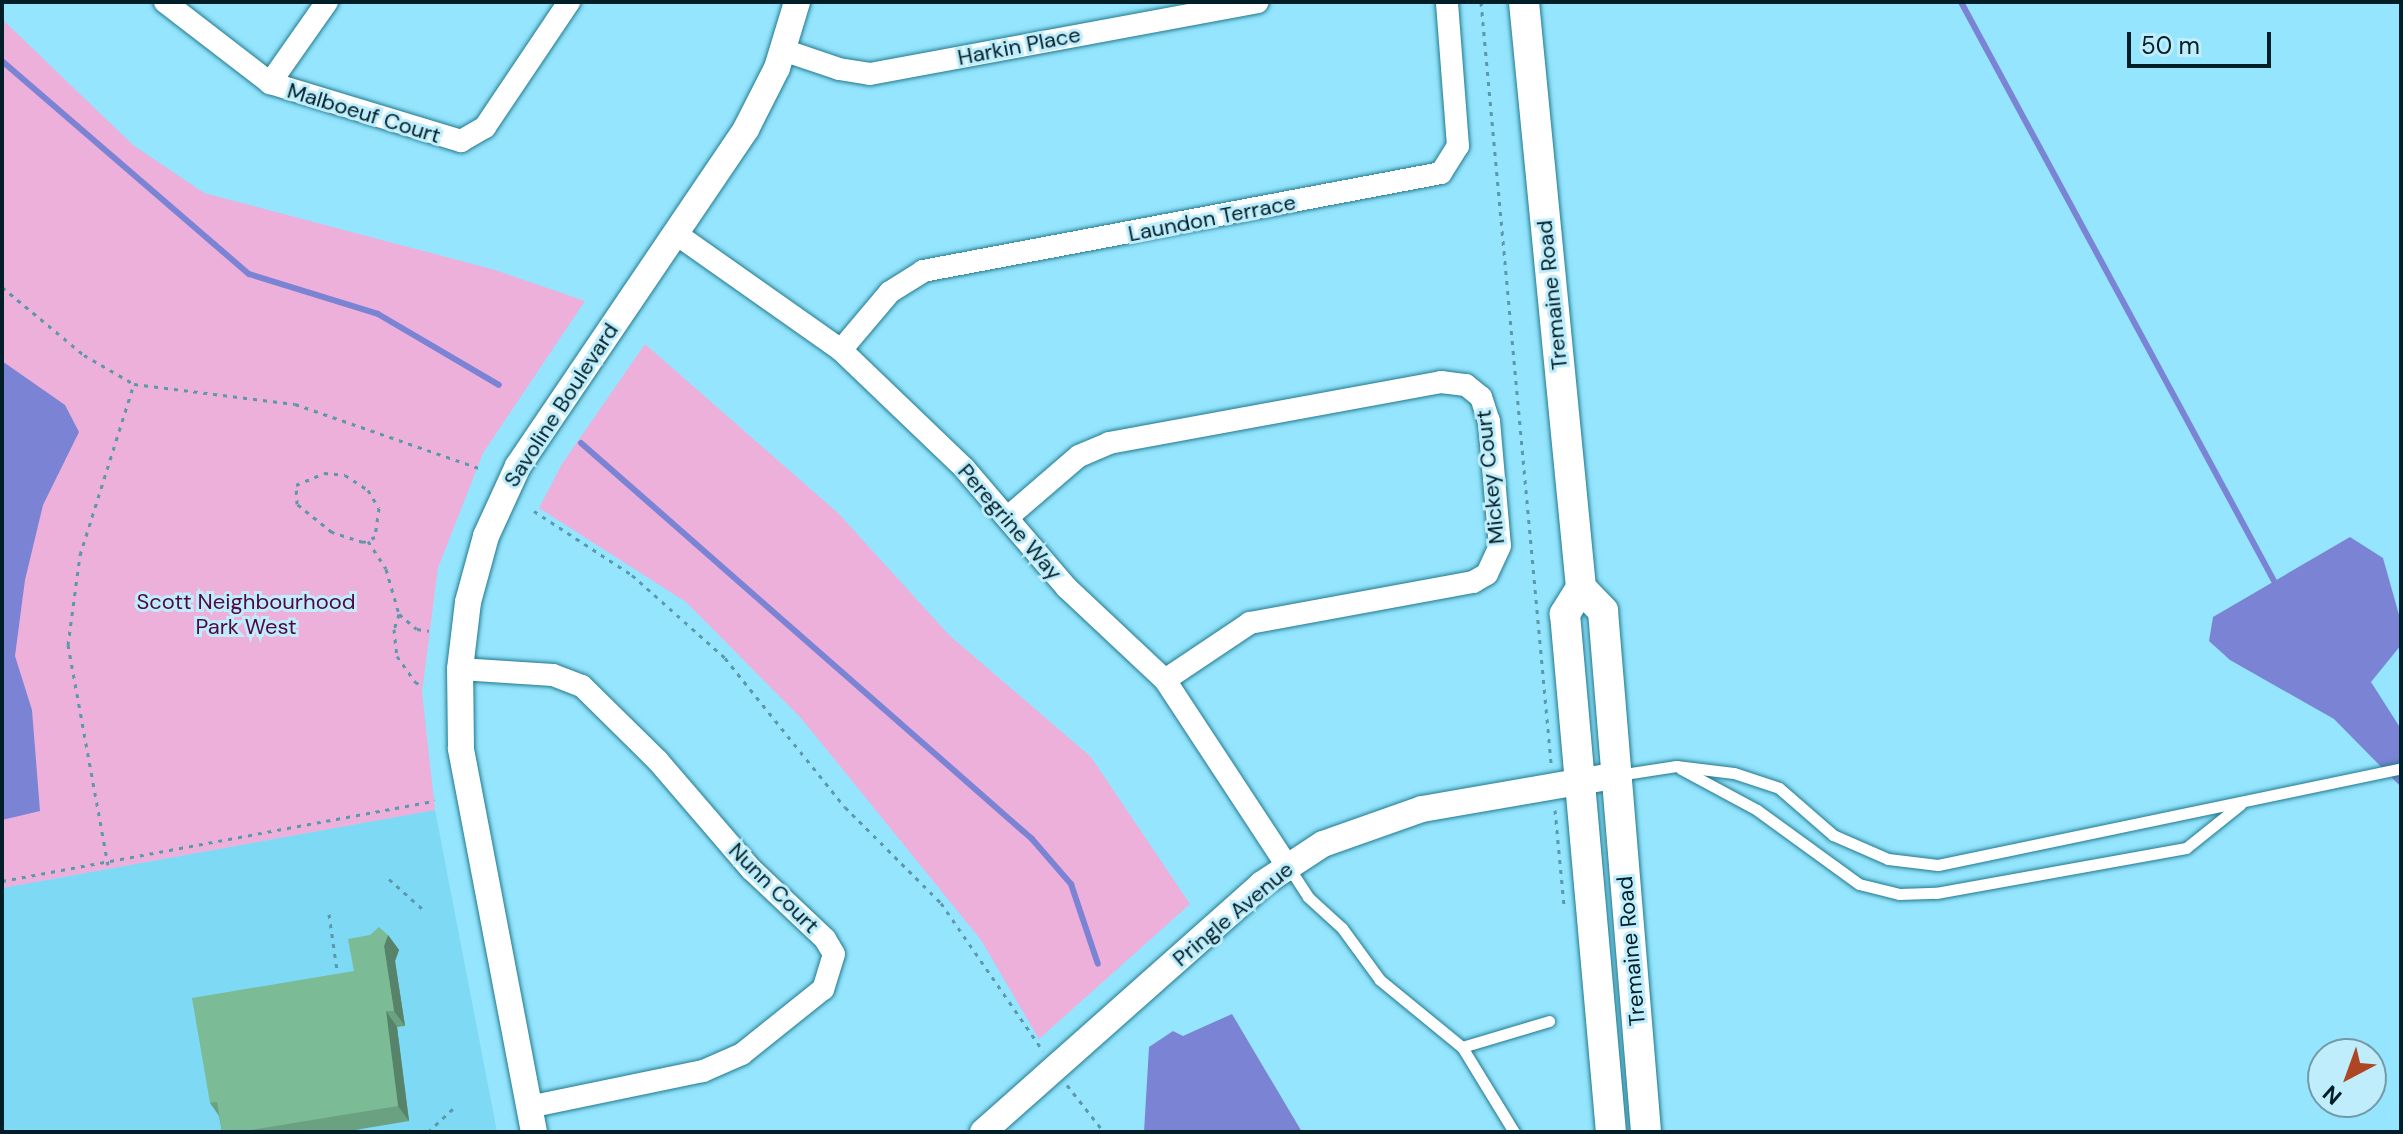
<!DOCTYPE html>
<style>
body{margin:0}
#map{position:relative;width:2403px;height:1134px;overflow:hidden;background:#94e5fd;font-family:"DM Sans",sans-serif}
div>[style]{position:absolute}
.built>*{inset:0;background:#7dd9f4}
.green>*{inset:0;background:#edb0da}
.water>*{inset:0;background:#7b83d4}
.stream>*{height:6px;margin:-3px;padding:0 3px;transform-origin:3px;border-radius:3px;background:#7b83d4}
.path>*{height:3px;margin-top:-1.5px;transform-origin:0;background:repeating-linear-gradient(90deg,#5b98aa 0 4px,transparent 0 10px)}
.roads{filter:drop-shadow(0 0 2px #227a8f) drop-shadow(0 0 2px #227a8f)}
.service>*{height:11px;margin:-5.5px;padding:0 5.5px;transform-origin:5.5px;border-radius:5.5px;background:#fff}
.minor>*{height:22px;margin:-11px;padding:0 11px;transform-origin:11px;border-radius:11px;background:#fff}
.tertiary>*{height:26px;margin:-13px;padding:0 13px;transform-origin:13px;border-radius:13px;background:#fff}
.secondary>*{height:30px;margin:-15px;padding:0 15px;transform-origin:15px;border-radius:15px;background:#fff}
.wall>*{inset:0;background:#6aa181}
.shaded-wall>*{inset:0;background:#568369}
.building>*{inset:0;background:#7bbb96}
span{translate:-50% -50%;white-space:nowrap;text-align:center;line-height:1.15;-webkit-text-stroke:6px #bfedfb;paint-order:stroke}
.street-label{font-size:22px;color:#001e27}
.park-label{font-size:22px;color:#510843}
.frame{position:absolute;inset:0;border:4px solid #001e27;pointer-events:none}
.north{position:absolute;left:2307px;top:1038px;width:80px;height:80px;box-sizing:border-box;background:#bfedfb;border:2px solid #739aa6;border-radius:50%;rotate:221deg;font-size:22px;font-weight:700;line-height:32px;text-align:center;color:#001e27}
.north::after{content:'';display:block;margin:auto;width:28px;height:36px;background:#ae4624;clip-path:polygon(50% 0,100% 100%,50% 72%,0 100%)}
.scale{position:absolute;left:2127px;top:32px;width:144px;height:36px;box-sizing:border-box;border:4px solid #001e27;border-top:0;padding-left:10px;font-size:24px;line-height:28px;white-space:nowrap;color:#001e27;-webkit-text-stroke:6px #bfedfb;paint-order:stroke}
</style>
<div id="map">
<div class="built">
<div style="clip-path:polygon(435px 810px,497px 1132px,2px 1132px,2px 888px)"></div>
</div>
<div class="green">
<div style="clip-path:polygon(2px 19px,133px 145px,204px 193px,495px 270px,585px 301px,483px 453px,438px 568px,422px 692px,435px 810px,2px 888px)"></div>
<div style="clip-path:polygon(645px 344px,838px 513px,949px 635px,1091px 757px,1190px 904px,1039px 1039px,981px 940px,801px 718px,686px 602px,539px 508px,562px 464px)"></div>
</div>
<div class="water">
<div style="clip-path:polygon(2px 361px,65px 405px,79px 432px,43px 505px,25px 580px,15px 656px,32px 710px,40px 811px,2px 820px)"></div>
<div style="clip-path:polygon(2350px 537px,2383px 558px,2401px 622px,2401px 645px,2371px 682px,2401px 729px,2401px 787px,2334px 719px,2230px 660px,2209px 641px,2213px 617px)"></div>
<div style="clip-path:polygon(1232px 1014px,1302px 1132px,1144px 1132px,1149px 1047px,1173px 1031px,1183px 1036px)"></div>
</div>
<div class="stream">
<div style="left:1961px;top:2px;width:658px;rotate:61.6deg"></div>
<div style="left:2px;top:61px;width:326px;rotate:40.8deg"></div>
<div style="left:249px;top:274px;width:135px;rotate:17.2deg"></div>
<div style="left:378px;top:314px;width:140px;rotate:30.4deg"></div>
<div style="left:581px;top:443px;width:600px;rotate:41.28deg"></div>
<div style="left:1032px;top:839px;width:60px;rotate:49.1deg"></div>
<div style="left:1071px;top:884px;width:84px;rotate:71.4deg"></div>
</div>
<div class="path">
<div style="left:1481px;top:2px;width:764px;rotate:84.74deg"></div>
<div style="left:2px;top:287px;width:107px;rotate:39.7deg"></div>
<div style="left:84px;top:355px;width:58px;rotate:30.1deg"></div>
<div style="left:134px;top:384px;width:162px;rotate:7.1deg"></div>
<div style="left:295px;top:404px;width:195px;rotate:19.2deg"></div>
<div style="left:324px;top:473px;width:21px;rotate:5deg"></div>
<div style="left:345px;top:475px;width:27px;rotate:33deg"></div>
<div style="left:368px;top:490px;width:21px;rotate:59deg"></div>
<div style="left:379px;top:508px;width:29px;rotate:98deg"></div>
<div style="left:375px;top:537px;width:13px;rotate:157deg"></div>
<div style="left:363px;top:542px;width:33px;rotate:-162deg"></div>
<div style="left:332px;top:532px;width:45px;rotate:-141.3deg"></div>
<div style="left:297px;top:504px;width:19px;rotate:-93deg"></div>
<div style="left:296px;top:485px;width:30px;rotate:-23deg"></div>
<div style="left:534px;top:511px;width:117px;rotate:33.1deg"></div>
<div style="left:632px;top:575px;width:125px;rotate:41.7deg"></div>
<div style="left:725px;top:658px;width:191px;rotate:51.2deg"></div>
<div style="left:845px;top:807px;width:136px;rotate:45deg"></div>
<div style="left:941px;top:903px;width:180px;rotate:55.4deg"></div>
<div style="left:368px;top:541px;width:33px;rotate:57deg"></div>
<div style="left:386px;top:569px;width:47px;rotate:73.9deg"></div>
<div style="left:399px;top:614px;width:23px;rotate:40deg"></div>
<div style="left:417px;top:629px;width:12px;rotate:9deg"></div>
<div style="left:399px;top:614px;width:16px;rotate:108deg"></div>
<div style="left:394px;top:629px;width:27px;rotate:84deg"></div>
<div style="left:397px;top:656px;width:32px;rotate:55deg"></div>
<div style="left:415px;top:682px;width:10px;rotate:24deg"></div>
<div style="left:1555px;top:810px;width:96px;rotate:84.6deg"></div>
<div style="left:108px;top:865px;width:224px;rotate:-100.3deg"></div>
<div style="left:68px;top:645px;width:91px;rotate:-82.4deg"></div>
<div style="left:80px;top:555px;width:179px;rotate:-72.5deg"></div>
<div style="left:389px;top:879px;width:50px;rotate:41.7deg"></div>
<div style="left:2px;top:881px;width:440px;rotate:-10.5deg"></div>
<div style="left:329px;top:914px;width:64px;rotate:81.9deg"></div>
<div style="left:1067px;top:1085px;width:60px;rotate:51.8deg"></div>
<div style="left:428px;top:1132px;width:40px;rotate:-43deg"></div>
</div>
<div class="roads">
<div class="service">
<div style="left:1681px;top:769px;width:86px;rotate:28.3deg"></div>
<div style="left:1757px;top:810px;width:126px;rotate:36deg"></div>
<div style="left:1859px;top:884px;width:41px;rotate:14deg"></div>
<div style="left:1899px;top:894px;width:37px;rotate:-2deg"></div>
<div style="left:1936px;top:893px;width:254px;rotate:-10.2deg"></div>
<div style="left:2186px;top:848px;width:70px;rotate:-38.7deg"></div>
<div style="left:1618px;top:775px;width:59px;rotate:-8.8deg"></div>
<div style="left:1676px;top:766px;width:58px;rotate:6.9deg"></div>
<div style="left:1734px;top:773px;width:47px;rotate:18.4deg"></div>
<div style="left:1779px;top:788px;width:72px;rotate:41deg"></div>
<div style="left:1833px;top:835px;width:60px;rotate:23.6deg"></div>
<div style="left:1888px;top:859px;width:50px;rotate:6.8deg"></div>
<div style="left:1938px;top:865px;width:473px;rotate:-11.8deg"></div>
<div style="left:1288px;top:866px;width:37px;rotate:57deg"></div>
<div style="left:1308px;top:897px;width:46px;rotate:42.4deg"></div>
<div style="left:1342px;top:928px;width:64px;rotate:53.8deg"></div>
<div style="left:1380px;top:980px;width:106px;rotate:39.3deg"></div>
<div style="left:1462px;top:1047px;width:100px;rotate:58.5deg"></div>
<div style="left:1462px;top:1047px;width:91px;rotate:-16.6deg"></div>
</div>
<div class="minor">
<div style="left:165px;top:2px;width:133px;rotate:37.6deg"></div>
<div style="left:270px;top:83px;width:200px;rotate:16.9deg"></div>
<div style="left:461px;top:141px;width:28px;rotate:-30deg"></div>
<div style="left:485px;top:127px;width:151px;rotate:-56.1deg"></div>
<div style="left:783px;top:50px;width:59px;rotate:18.7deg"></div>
<div style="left:839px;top:69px;width:31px;rotate:9deg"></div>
<div style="left:870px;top:74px;width:394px;rotate:-10.5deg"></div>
<div style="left:270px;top:83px;width:99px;rotate:-54.9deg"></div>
<div style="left:675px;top:233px;width:203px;rotate:35.2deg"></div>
<div style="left:841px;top:350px;width:170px;rotate:43.8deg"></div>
<div style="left:964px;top:468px;width:158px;rotate:49.4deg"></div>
<div style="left:1067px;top:588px;width:134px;rotate:43.2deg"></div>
<div style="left:1165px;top:680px;width:222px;rotate:56.7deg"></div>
<div style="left:841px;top:350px;width:76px;rotate:-49.8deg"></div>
<div style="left:890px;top:292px;width:39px;rotate:-32deg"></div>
<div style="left:923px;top:271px;width:527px;rotate:-10.71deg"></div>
<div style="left:1441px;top:173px;width:32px;rotate:-58deg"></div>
<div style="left:1458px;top:146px;width:144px;rotate:-94.4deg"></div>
<div style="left:1008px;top:517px;width:94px;rotate:-40.7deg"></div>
<div style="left:1079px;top:456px;width:33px;rotate:-23deg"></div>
<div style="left:1109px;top:443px;width:338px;rotate:-10.4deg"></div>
<div style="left:1441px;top:382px;width:25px;rotate:7deg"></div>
<div style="left:1466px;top:385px;width:19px;rotate:39deg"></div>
<div style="left:1481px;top:397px;width:25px;rotate:72deg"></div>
<div style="left:1489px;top:421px;width:125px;rotate:85deg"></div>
<div style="left:1500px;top:546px;width:31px;rotate:115deg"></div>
<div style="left:1487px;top:574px;width:16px;rotate:150deg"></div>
<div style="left:1473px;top:582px;width:227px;rotate:169.6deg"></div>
<div style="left:1250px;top:623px;width:102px;rotate:146.2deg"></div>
<div style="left:460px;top:669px;width:93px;rotate:3.7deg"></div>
<div style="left:553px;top:675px;width:31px;rotate:21deg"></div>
<div style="left:582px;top:686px;width:107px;rotate:44.6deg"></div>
<div style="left:658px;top:761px;width:143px;rotate:49.3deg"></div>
<div style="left:751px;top:869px;width:102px;rotate:43.4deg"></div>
<div style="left:825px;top:939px;width:17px;rotate:59deg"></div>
<div style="left:834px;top:954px;width:37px;rotate:107deg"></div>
<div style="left:823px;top:989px;width:104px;rotate:141.3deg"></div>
<div style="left:742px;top:1054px;width:43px;rotate:156.4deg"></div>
<div style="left:703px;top:1071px;width:178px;rotate:168.3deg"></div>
</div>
<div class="tertiary">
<div style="left:534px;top:1132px;width:391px;rotate:-100.8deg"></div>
<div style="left:461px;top:748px;width:79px;rotate:-90.7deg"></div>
<div style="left:460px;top:669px;width:67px;rotate:-83.2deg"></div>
<div style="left:468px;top:602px;width:68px;rotate:-74.7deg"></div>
<div style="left:486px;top:536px;width:77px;rotate:-65.4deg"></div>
<div style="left:518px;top:466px;width:407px;rotate:-55.9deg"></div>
<div style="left:746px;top:129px;width:68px;rotate:-63.1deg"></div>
<div style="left:777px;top:68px;width:69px;rotate:-73.1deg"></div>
<div style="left:983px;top:1132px;width:373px;rotate:-41.6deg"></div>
<div style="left:1262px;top:884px;width:73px;rotate:-33.3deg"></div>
<div style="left:1323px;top:844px;width:105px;rotate:-19.5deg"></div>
<div style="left:1422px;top:809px;width:199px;rotate:-9.8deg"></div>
</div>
<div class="secondary">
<div style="left:1524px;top:2px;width:589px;rotate:84.44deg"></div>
<div style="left:1581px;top:588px;width:31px;rotate:122deg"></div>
<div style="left:1565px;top:614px;width:520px;rotate:84.93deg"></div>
<div style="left:1581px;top:588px;width:32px;rotate:46deg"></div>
<div style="left:1603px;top:611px;width:523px;rotate:85.28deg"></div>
</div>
</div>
<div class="wall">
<div style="clip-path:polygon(388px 935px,399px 950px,395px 961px,405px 1026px,397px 1027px,409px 1121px,343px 1132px,222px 1132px,219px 1116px,210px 1103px,354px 971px)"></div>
</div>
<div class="shaded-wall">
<div style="clip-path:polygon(388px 935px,399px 950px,395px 961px,405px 1026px,394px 1011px,384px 946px)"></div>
<div style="clip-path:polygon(386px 1011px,397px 1027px,409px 1121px,398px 1106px)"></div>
</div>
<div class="building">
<div style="clip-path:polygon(379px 927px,388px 935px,384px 946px,394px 1011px,386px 1011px,398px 1106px,239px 1132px,222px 1132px,217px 1102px,210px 1103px,192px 998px,354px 971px,348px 939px,370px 935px)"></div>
</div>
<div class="street-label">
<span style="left:1019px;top:46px;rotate:-11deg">Harkin Place</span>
<span style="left:364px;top:113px;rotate:17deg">Malboeuf Court</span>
<span style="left:1212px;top:218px;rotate:-11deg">Laundon Terrace</span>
<span style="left:1552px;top:295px;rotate:-96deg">Tremaine Road</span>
<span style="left:561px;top:405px;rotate:-57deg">Savoline Boulevard</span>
<span style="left:1490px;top:477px;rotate:-96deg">Mickey Court</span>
<span style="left:1010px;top:522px;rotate:49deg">Peregrine Way</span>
<span style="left:774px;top:888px;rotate:45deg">Nunn Court</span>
<span style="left:1233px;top:914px;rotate:-40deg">Pringle Avenue</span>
<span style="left:1631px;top:951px;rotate:-95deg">Tremaine Road</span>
</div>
<div class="park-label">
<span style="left:246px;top:614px">Scott Neighbourhood<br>Park West</span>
</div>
<div class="frame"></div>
<div class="north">N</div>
<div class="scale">50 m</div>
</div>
